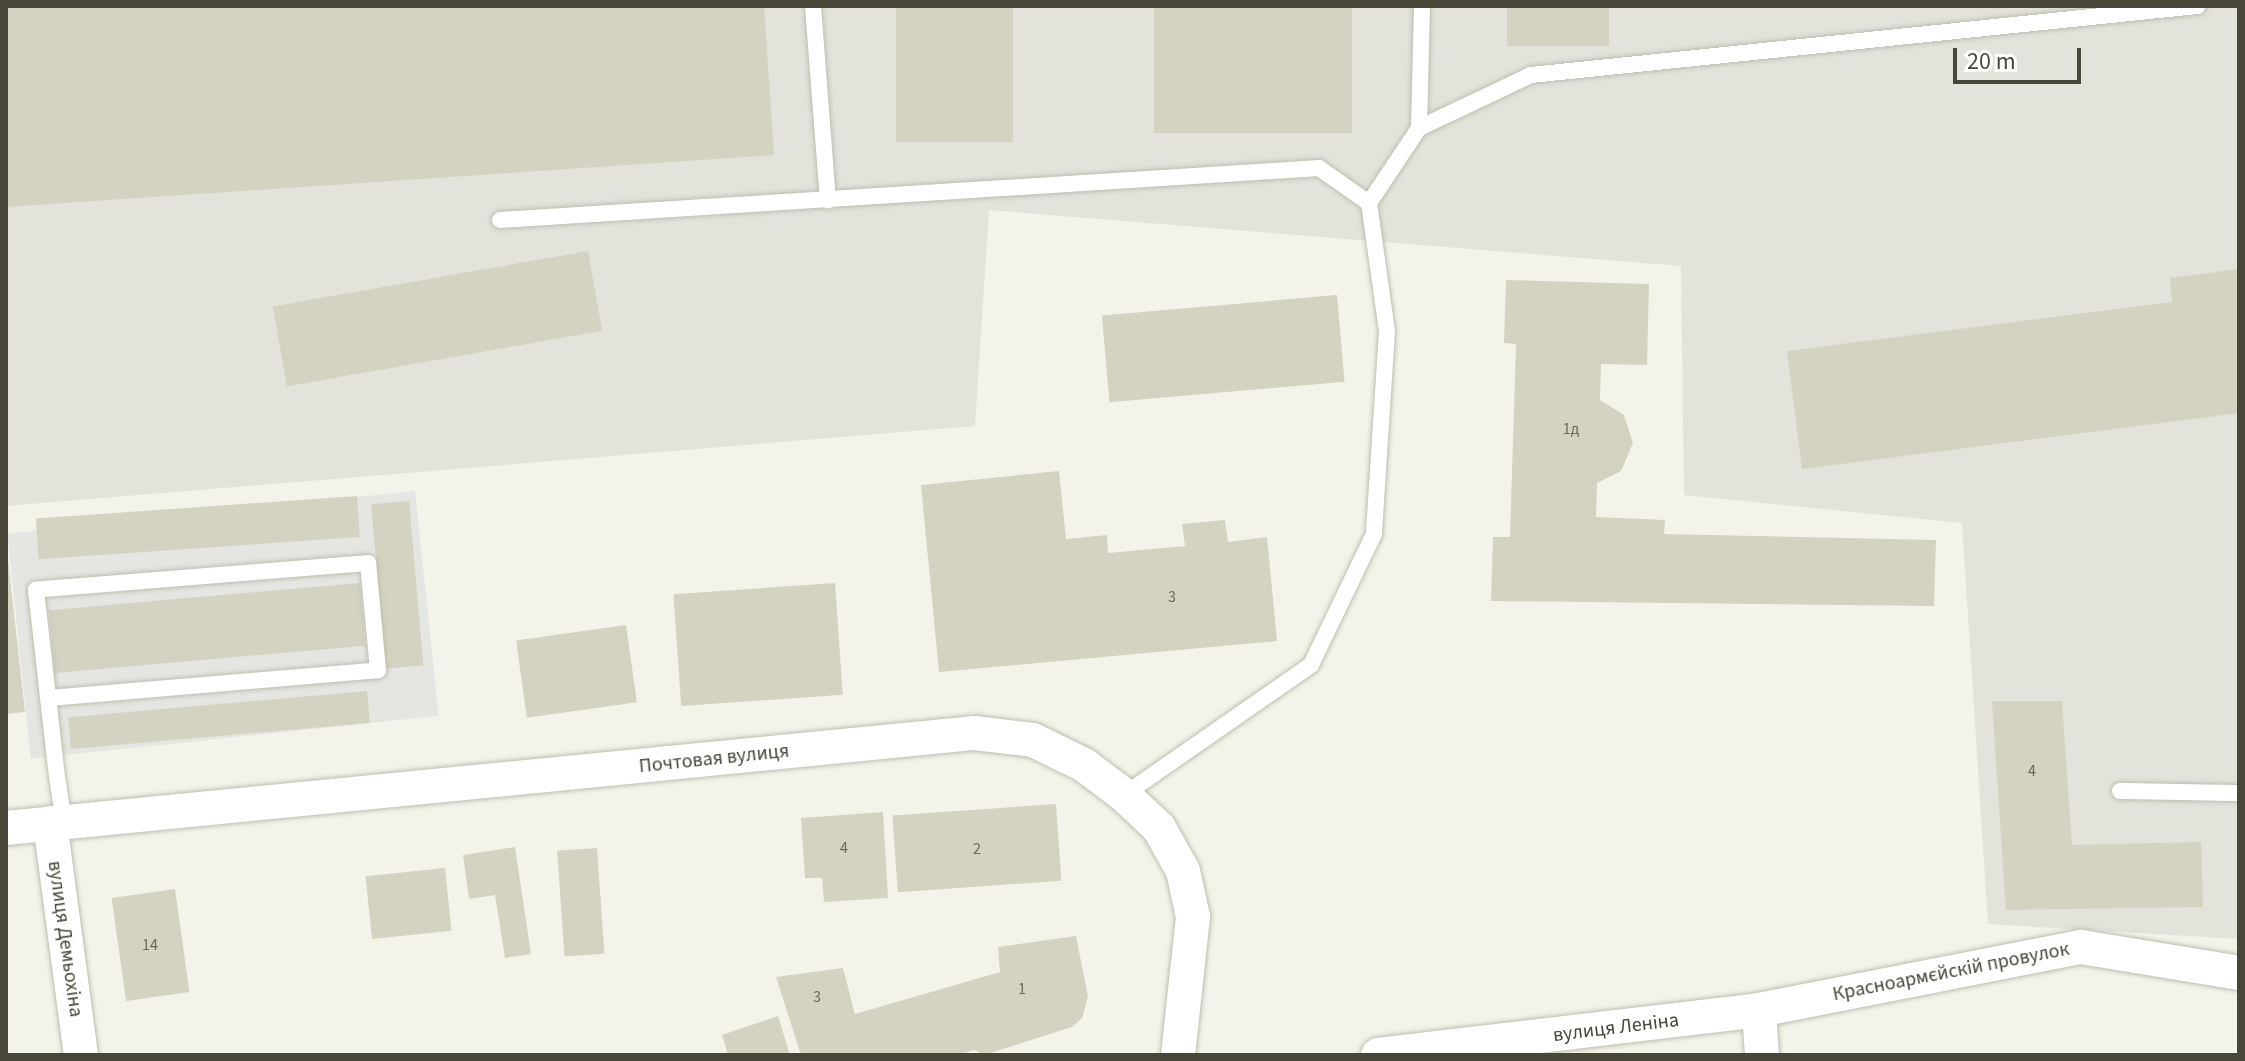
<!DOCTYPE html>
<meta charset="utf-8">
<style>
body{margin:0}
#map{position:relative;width:2245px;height:1061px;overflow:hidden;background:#f3f3ea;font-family:"Source Sans 3",sans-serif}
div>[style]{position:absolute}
.industrial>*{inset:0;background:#e3e2db}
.parking>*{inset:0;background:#e5e5e1;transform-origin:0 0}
.building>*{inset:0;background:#d4d3c1;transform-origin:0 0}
.roads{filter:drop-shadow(0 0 2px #bebeae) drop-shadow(0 0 2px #bebeae)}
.service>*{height:16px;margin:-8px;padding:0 8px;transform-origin:8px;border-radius:8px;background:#fff}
.minor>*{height:34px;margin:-17px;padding:0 17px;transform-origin:17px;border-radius:17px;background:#fff}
span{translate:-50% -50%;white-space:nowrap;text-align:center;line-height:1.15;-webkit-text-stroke:6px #fff;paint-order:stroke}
.number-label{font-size:16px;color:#6a695b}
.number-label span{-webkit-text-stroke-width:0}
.street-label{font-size:20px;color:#474639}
.frame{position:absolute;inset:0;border:8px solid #474639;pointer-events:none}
.scale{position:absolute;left:1953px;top:48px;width:128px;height:36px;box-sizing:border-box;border:4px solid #474639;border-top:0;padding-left:10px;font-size:24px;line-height:28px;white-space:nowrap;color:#474639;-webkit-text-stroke:6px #fff;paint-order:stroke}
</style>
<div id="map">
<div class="industrial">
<div style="clip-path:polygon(6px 6px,2239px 6px,2239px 939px,1988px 924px,1962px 523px,1684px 495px,1681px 266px,989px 210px,975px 426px,6px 506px)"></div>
</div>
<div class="parking">
<div style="left:415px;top:491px;width:226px;height:410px;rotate:84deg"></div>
</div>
<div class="building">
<div style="clip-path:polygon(6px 6px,764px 6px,774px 155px,6px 207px)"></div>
<div style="left:896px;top:6px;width:117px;height:136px"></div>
<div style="left:1154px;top:6px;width:198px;height:127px"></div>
<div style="left:1507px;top:6px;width:102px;height:40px"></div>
<div style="left:588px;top:251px;width:81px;height:320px;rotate:80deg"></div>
<div style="clip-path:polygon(2239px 269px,2239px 413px,1802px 469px,1787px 351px,2172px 302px,2170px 278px)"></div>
<div style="clip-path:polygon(1506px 280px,1649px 284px,1647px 365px,1601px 364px,1600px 400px,1624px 415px,1633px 443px,1621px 471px,1597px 483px,1596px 517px,1665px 520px,1664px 534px,1936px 540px,1934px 606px,1491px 601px,1493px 537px,1510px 537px,1516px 344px,1504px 343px)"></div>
<div style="left:1337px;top:295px;width:87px;height:236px;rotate:85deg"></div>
<div style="clip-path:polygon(1059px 471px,1066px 539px,1107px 535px,1108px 553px,1185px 546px,1182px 524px,1225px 520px,1228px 542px,1267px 537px,1277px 641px,939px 672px,921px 485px)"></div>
<div style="left:357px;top:496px;width:41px;height:322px;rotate:86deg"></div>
<div style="left:409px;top:501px;width:165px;height:38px;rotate:85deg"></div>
<div style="clip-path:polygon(6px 542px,25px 712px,6px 714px)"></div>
<div style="left:360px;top:583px;width:63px;height:312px;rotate:85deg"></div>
<div style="left:835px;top:583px;width:112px;height:162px;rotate:86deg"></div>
<div style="left:626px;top:625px;width:78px;height:111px;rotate:82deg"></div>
<div style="left:367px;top:691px;width:32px;height:300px;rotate:85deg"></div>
<div style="clip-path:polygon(1992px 701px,2062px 701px,2072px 845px,2201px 842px,2203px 907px,2006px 910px)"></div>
<div style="left:1056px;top:804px;width:77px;height:164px;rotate:86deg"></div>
<div style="clip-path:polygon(883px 812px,888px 898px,824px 902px,822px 878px,805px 878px,801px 818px)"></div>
<div style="clip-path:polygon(515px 847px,531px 954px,505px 958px,495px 895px,469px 899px,463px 855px)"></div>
<div style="left:597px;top:848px;width:106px;height:40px;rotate:86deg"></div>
<div style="left:445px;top:868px;width:63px;height:80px;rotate:84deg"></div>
<div style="left:175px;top:889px;width:104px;height:64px;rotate:82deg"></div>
<div style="clip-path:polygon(1076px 936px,1088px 997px,1082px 1018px,1072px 1027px,984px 1055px,974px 1050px,957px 1055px,801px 1055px,776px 977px,843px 968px,855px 1014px,1000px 972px,998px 947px)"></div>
<div style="clip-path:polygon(778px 1016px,790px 1055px,728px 1055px,722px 1035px)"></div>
</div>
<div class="roads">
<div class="service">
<div style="left:813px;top:6px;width:195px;rotate:85.6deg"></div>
<div style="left:1419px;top:128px;width:122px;rotate:-88.6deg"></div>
<div style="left:1369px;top:203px;width:90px;rotate:-56.3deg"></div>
<div style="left:1419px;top:128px;width:124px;rotate:-25.3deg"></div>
<div style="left:1531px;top:75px;width:670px;rotate:-5.91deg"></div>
<div style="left:500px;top:220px;width:821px;rotate:-3.63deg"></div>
<div style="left:1319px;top:168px;width:61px;rotate:35deg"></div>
<div style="left:1369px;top:203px;width:129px;rotate:82deg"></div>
<div style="left:1387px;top:331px;width:203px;rotate:93.7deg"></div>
<div style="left:1374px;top:534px;width:145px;rotate:115.7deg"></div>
<div style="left:1311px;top:665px;width:228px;rotate:145.2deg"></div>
<div style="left:48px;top:698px;width:331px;rotate:-4.8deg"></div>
<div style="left:378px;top:670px;width:107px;rotate:-95.3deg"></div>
<div style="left:368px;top:563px;width:333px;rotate:175.4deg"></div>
<div style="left:36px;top:590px;width:188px;rotate:83.6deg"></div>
<div style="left:57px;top:777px;width:46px;rotate:81.2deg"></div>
<div style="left:2120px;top:791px;width:119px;rotate:1deg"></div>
</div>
<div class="minor">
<div style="left:50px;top:823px;width:234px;rotate:82.4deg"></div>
<div style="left:6px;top:828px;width:974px;rotate:-5.6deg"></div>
<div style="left:975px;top:733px;width:58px;rotate:6.9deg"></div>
<div style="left:1033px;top:740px;width:57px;rotate:26.1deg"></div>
<div style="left:1084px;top:765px;width:50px;rotate:36.9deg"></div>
<div style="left:1124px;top:795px;width:48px;rotate:43.3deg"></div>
<div style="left:1159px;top:828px;width:49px;rotate:60.8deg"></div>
<div style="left:1183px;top:871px;width:47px;rotate:77.7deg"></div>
<div style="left:1193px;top:917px;width:139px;rotate:96.2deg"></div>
<div style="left:1759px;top:1010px;width:45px;rotate:86.2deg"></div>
<div style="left:1378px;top:1055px;width:384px;rotate:-6.7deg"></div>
<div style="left:1759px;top:1010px;width:328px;rotate:-11.1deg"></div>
<div style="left:2081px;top:947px;width:160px;rotate:9.3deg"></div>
</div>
</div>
<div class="number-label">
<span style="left:1571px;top:429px">1д</span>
<span style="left:1172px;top:597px">3</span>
<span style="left:2032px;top:771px">4</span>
<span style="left:844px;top:848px">4</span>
<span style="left:977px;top:849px">2</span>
<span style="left:150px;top:945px">14</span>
<span style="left:1022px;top:989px">1</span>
<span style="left:817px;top:997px">3</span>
</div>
<div class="street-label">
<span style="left:714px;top:759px;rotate:-6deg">Почтовая вулиця</span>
<span style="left:65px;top:939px;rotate:82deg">вулиця Демьохіна</span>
<span style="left:1951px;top:972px;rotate:-11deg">Красноармєйскій провулок</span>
<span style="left:1616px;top:1028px;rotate:-7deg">вулиця Леніна</span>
</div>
<div class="frame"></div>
<div class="scale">20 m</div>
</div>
